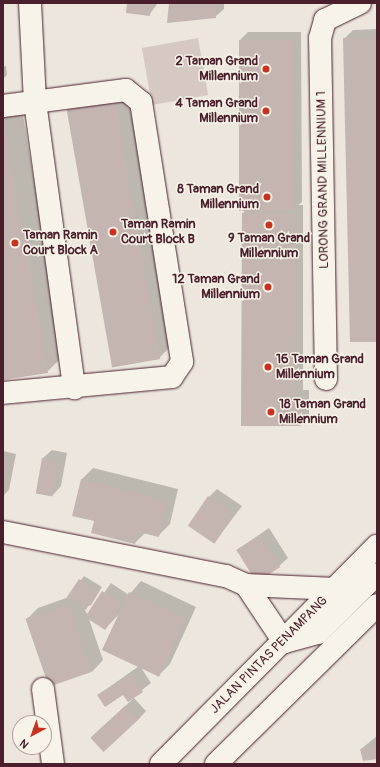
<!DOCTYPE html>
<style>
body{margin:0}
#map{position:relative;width:380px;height:767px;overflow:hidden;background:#ece6dd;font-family:Pangolin,sans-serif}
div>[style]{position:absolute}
.green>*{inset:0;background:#d5c9c2;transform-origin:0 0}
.shadow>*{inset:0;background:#0003}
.building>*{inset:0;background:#c4b5b0;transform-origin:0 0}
.roads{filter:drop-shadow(0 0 1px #4a1f2b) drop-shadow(0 0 1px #4a1f2b)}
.minor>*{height:22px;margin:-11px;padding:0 11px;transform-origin:11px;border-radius:11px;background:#f7f3e8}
.major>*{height:22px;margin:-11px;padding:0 11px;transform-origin:11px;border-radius:11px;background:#f7f3e8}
.dots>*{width:11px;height:11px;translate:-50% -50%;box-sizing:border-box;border:2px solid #f7f3e8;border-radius:50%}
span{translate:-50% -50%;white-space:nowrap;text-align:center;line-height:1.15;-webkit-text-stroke:3px #f7f3e8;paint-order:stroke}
.poi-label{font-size:13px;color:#4a1f2b;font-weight:700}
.right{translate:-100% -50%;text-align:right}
.left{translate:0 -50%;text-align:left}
.street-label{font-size:13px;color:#4a1f2b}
.frame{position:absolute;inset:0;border:4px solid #4a1f2b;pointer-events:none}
.north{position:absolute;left:12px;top:715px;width:40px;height:40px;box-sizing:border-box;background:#f7f3e8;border:1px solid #b29e9c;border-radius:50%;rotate:221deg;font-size:11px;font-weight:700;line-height:16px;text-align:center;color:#4a1f2b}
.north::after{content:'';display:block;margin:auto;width:14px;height:18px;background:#c8321e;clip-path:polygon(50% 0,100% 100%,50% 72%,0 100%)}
</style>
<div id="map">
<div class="green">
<div style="left:198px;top:38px;width:58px;height:57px;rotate:80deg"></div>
</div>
<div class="shadow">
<div style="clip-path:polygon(128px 3px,158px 3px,149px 15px)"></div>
<div style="clip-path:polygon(170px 3px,224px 3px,224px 9px,215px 17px)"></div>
<div style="clip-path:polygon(377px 29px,377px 341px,345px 38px,353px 30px)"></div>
<div style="clip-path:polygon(248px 32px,301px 32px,302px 202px,298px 205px,303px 205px,303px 390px,309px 390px,309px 417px,301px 425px,243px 213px,246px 210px,240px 40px)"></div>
<div style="clip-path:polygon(6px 66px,7px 75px,3px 79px,3px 67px)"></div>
<div style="clip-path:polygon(130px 81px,175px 342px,159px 358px,67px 104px)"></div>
<div style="clip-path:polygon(20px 97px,63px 356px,47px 372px,3px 379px,3px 100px)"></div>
<div style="clip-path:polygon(52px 450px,67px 453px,61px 486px,53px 495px,43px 458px)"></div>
<div style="clip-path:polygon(3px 451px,16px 454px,9px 490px,3px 496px)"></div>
<div style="clip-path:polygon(93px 468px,178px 489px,170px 524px,158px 536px,145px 533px,135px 543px,95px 520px,82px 479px)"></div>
<div style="clip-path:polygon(217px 489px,242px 506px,214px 543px,209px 497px)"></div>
<div style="clip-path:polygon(269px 528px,288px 558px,279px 566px,237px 550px)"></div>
<div style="clip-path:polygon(84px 576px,102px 587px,91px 605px,84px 608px,88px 616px,111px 583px,129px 595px,141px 581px,196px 607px,170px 664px,159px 675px,140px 666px,151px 683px,133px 697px,146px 711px,138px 720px,91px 737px,133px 699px,124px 694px,98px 695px,139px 666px,120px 613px,106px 628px,88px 616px,103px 660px,92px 672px,27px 619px,38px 608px,69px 597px)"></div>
<div style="clip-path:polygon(377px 736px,377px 758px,361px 749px)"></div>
</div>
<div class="building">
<div style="clip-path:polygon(127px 3px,151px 3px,150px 16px,126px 13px)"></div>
<div style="clip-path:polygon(169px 3px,217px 3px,216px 18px,167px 23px)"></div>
<div style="clip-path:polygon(377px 37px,377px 342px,350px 342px,343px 38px)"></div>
<div style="left:239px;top:40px;width:54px;height:171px"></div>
<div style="left:114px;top:96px;width:267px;height:49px;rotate:80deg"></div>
<div style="clip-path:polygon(3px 113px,48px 373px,3px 380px)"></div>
<div style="clip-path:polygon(242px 213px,296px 213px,295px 398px,301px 398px,301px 426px,241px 426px)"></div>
<div style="left:42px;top:458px;width:17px;height:36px;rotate:10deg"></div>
<div style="clip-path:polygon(3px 461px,8px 462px,4px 484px,3px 484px)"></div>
<div style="clip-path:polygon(81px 479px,167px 500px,159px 537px,138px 532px,135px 544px,91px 533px,94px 521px,72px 516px)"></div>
<div style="left:208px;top:496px;width:32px;height:36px;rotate:34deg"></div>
<div style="left:260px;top:535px;width:38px;height:28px;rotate:58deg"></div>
<div style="left:79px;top:579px;width:23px;height:22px;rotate:34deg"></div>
<div style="left:102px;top:591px;width:24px;height:31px;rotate:33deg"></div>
<div style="left:129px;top:592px;width:63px;height:64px;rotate:25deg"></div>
<div style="left:68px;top:604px;width:72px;height:45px;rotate:71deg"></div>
<div style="clip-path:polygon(131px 674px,143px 692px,128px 702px,123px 695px,105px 707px,97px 695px)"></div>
<div style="left:125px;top:706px;width:19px;height:47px;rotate:47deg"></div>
<div style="clip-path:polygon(377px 745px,377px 759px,363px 761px,360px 749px)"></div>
</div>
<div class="roads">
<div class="minor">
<div style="left:30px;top:3px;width:99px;rotate:87.1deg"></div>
<div style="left:35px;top:102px;width:289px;rotate:82.2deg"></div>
<div style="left:3px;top:106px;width:124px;rotate:-7.4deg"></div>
<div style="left:126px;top:90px;width:19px;rotate:39deg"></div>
<div style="left:141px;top:102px;width:263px;rotate:81deg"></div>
<div style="left:182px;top:362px;width:18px;rotate:124deg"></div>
<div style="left:172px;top:377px;width:170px;rotate:174.6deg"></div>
<div style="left:326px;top:379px;width:341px;rotate:-91deg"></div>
<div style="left:320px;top:38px;width:19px;rotate:-74deg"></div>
<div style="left:325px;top:20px;width:39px;rotate:-26deg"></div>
<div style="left:3px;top:532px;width:227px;rotate:11.2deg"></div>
<div style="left:226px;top:576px;width:22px;rotate:24deg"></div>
<div style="left:246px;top:585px;width:90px;rotate:2.5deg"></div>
<div style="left:246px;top:585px;width:69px;rotate:56.3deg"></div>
<div style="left:43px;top:689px;width:76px;rotate:82.4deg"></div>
</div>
<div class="major">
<div style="left:284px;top:642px;width:35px;rotate:-15deg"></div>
<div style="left:318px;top:633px;width:83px;rotate:-45deg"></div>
<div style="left:161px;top:764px;width:307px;rotate:-45.3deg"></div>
<div style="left:216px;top:764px;width:226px;rotate:-44.6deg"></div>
</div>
</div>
<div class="dots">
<div style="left:266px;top:69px;background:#c8321e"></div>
<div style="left:266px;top:111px;background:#c8321e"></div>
<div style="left:267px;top:197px;background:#c8321e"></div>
<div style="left:269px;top:225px;background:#c8321e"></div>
<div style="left:113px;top:232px;background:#c8321e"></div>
<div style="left:15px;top:243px;background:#c8321e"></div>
<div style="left:268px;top:287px;background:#c8321e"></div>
<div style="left:268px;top:367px;background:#c8321e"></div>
<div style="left:271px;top:412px;background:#c8321e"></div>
</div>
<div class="poi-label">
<span class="right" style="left:258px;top:69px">2 Taman Grand<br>Millennium</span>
<span class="right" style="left:258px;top:111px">4 Taman Grand<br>Millennium</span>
<span class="right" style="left:259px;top:197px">8 Taman Grand<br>Millennium</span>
<span class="left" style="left:121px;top:232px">Taman Ramin<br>Court Block B</span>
<span class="left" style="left:23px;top:243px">Taman Ramin<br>Court Block A</span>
<span style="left:269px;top:246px">9 Taman Grand<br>Millennium</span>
<span class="right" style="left:260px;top:287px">12 Taman Grand<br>Millennium</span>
<span class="left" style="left:276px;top:367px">16 Taman Grand<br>Millennium</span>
<span class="left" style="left:279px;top:412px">18 Taman Grand<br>Millennium</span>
</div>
<div class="street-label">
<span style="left:323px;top:180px;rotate:-91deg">LORONG GRAND MILLENNIUM 1</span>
<span style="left:269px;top:655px;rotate:-45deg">JALAN PINTAS PENAMPANG</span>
</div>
<div class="frame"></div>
<div class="north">N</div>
</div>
